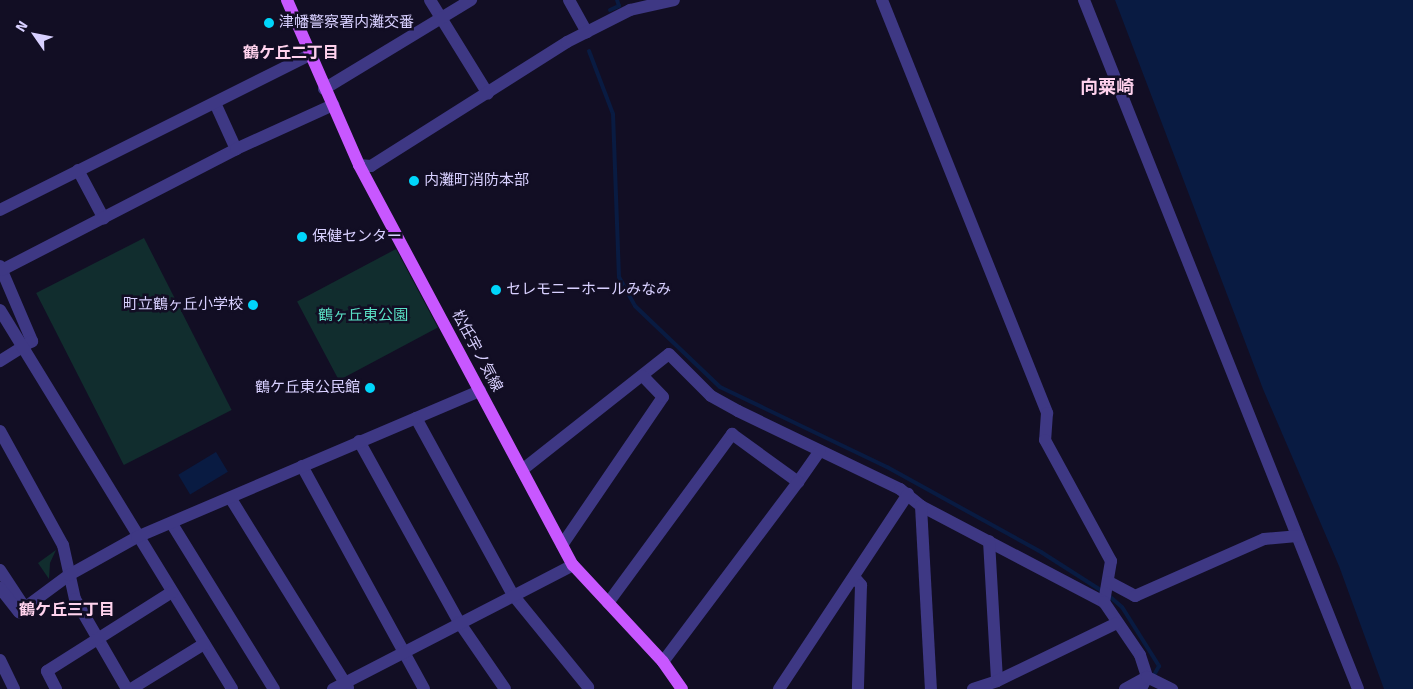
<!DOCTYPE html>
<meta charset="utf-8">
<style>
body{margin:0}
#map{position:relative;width:1413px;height:689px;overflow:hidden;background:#120e24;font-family:Signika,"Noto Sans JP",sans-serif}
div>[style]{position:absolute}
.green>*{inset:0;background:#112d2e;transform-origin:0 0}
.water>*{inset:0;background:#091b42;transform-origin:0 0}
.stream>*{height:4px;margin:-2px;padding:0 2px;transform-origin:2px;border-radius:2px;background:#091b42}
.minor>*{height:12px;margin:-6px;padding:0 6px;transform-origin:6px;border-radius:6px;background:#3e3884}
.tertiary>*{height:12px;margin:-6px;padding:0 6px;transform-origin:6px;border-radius:6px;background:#3e3884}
.primary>*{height:12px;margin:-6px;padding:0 6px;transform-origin:6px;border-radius:6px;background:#c857ff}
.dots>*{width:14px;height:14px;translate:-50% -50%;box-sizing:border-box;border:2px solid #120e24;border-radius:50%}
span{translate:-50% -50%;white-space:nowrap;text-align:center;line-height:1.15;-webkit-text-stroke:5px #120e24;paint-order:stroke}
.poi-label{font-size:15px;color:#d8d0ff}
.left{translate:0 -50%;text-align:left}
.right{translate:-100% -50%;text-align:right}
.park-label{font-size:15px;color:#5ae1c6}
.street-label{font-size:15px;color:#d8d0ff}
.neighbourhood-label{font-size:16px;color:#ffd2ed;font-weight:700}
.quarter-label{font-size:18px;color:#ffd2ed;font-weight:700}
.north{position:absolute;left:10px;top:10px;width:50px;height:50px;-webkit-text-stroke:4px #120e24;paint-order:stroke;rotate:303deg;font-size:14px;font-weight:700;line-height:20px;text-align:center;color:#d8d0ff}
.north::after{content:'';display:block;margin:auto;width:18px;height:22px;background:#d8d0ff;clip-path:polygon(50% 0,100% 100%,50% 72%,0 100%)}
</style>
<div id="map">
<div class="green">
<div style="left:144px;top:238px;width:193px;height:121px;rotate:63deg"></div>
<div style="left:396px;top:249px;width:89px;height:112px;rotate:62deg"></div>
<div style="clip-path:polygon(56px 550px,50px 563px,49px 579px,38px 563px)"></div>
</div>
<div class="water">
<div style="clip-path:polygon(1115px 0,1413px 0,1413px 689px,1384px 689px,1339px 566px,1263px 389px)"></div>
<div style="left:216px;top:452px;width:23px;height:44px;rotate:59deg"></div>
</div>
<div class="stream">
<div style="left:610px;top:10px;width:10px;rotate:-24deg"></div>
<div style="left:619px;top:6px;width:6px;rotate:-108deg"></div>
<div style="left:589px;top:51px;width:67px;rotate:69.1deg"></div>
<div style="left:613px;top:114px;width:163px;rotate:87.9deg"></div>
<div style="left:619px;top:277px;width:33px;rotate:61deg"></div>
<div style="left:635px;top:306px;width:117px;rotate:43.6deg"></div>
<div style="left:720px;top:387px;width:185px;rotate:25.6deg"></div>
<div style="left:887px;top:467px;width:176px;rotate:28.9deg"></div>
<div style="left:1041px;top:552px;width:72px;rotate:32.6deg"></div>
<div style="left:1108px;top:595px;width:18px;rotate:41deg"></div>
<div style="left:1122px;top:607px;width:70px;rotate:57.9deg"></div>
<div style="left:1159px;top:666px;width:13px;rotate:119deg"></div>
</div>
<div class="minor">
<div style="left:430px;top:0;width:110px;rotate:58.3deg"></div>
<div style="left:569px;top:0;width:37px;rotate:61deg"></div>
<div style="left:882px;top:0;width:445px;rotate:68.2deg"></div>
<div style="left:1047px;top:413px;width:27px;rotate:94deg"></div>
<div style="left:1045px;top:440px;width:138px;rotate:61.4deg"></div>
<div style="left:1111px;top:561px;width:42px;rotate:99.7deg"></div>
<div style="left:1084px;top:0;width:741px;rotate:68.31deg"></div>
<div style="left:324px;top:89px;width:172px;rotate:-31.2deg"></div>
<div style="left:215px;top:103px;width:51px;rotate:65.5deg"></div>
<div style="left:359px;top:165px;width:12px;rotate:5deg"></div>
<div style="left:371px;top:166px;width:232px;rotate:-32.3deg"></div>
<div style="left:567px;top:42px;width:71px;rotate:-26.9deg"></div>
<div style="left:630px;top:10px;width:45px;rotate:-12.8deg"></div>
<div style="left:78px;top:170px;width:55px;rotate:62deg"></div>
<div style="left:0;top:210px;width:347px;rotate:-26.6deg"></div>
<div style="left:0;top:266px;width:82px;rotate:66.9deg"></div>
<div style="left:32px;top:341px;width:38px;rotate:148deg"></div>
<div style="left:2px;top:270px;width:263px;rotate:-27.3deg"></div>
<div style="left:236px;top:149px;width:107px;rotate:-24.4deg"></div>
<div style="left:0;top:310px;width:444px;rotate:58.5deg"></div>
<div style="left:416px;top:418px;width:202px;rotate:61.3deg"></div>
<div style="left:513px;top:595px;width:119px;rotate:50.8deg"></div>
<div style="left:0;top:431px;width:130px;rotate:61.1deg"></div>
<div style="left:63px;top:545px;width:55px;rotate:77.5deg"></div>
<div style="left:75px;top:599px;width:104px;rotate:60deg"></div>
<div style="left:359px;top:441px;width:207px;rotate:61.1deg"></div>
<div style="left:459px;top:622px;width:81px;rotate:55.5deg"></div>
<div style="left:302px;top:466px;width:254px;rotate:61.3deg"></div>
<div style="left:522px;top:470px;width:187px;rotate:-38.3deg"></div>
<div style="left:669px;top:354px;width:59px;rotate:45deg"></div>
<div style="left:711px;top:396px;width:31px;rotate:29deg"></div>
<div style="left:738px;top:411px;width:180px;rotate:25.7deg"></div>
<div style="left:900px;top:489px;width:27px;rotate:39deg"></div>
<div style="left:921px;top:506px;width:207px;rotate:27.7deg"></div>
<div style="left:1104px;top:602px;width:64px;rotate:55.8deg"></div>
<div style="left:1140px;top:655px;width:23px;rotate:72deg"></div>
<div style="left:1147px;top:677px;width:13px;rotate:117deg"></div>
<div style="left:798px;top:482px;width:38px;rotate:-55deg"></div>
<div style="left:231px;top:499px;width:222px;rotate:58.2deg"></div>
<div style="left:921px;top:506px;width:183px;rotate:86.9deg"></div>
<div style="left:172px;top:524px;width:194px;rotate:58.3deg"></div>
<div style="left:989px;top:541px;width:140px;rotate:86.7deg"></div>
<div style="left:562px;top:545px;width:179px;rotate:-55.7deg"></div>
<div style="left:663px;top:397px;width:29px;rotate:-134deg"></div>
<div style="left:0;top:570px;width:42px;rotate:56.7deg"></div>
<div style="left:854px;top:577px;width:11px;rotate:49deg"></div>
<div style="left:861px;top:585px;width:104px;rotate:91.7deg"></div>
<div style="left:1109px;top:582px;width:30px;rotate:28deg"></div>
<div style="left:1135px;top:596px;width:141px;rotate:-23.8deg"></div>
<div style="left:1264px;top:539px;width:33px;rotate:-5deg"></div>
<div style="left:0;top:588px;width:31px;rotate:52deg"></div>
<div style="left:19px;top:612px;width:62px;rotate:-36.5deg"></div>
<div style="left:69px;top:575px;width:78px;rotate:-29.2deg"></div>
<div style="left:137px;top:537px;width:373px;rotate:-23.1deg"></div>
<div style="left:608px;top:603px;width:210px;rotate:-53.7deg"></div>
<div style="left:732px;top:434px;width:82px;rotate:36deg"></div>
<div style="left:798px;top:482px;width:225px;rotate:126.9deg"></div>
<div style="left:56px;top:689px;width:20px;rotate:-117deg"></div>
<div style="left:47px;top:671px;width:148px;rotate:-32.3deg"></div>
<div style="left:131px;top:689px;width:86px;rotate:-31.7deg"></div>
<div style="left:333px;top:689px;width:270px;rotate:-27.3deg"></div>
<div style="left:779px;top:689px;width:234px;rotate:-56.5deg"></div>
<div style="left:973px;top:689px;width:25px;rotate:-18deg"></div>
<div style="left:997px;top:681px;width:133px;rotate:-25.8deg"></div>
<div style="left:1125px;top:689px;width:25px;rotate:-29deg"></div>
<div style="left:1147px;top:677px;width:28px;rotate:26deg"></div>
</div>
<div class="tertiary">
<div style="left:0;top:660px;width:32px;rotate:64deg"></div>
</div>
<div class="primary">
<div style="left:287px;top:0;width:180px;rotate:66.4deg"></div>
<div style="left:359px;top:165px;width:454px;rotate:61.9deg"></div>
<div style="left:573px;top:565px;width:132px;rotate:47.1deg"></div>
<div style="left:663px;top:662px;width:33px;rotate:55deg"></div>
</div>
<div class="dots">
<div style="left:269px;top:23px;background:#00d6fb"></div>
<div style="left:414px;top:181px;background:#00d6fb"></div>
<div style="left:302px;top:237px;background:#00d6fb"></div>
<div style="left:496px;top:290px;background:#00d6fb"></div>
<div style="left:253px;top:305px;background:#00d6fb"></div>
<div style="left:370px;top:388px;background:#00d6fb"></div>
</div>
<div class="poi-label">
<span class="left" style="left:279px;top:23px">津幡警察署内灘交番</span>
<span class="left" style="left:424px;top:181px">内灘町消防本部</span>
<span class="left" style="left:312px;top:237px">保健センター</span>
<span class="left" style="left:506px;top:290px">セレモニーホールみなみ</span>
<span class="right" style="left:243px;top:305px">町立鶴ヶ丘小学校</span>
<span class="right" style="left:360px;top:388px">鶴ケ丘東公民館</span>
</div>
<div class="park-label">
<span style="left:363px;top:316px">鶴ヶ丘東公園</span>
</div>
<div class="street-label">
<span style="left:477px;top:351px;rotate:62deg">松任宇ノ気線</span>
</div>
<div class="neighbourhood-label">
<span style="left:291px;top:53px">鶴ケ丘二丁目</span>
<span style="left:67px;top:610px">鶴ケ丘三丁目</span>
</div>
<div class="quarter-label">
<span style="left:1107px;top:87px">向粟崎</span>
</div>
<div class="north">N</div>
</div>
